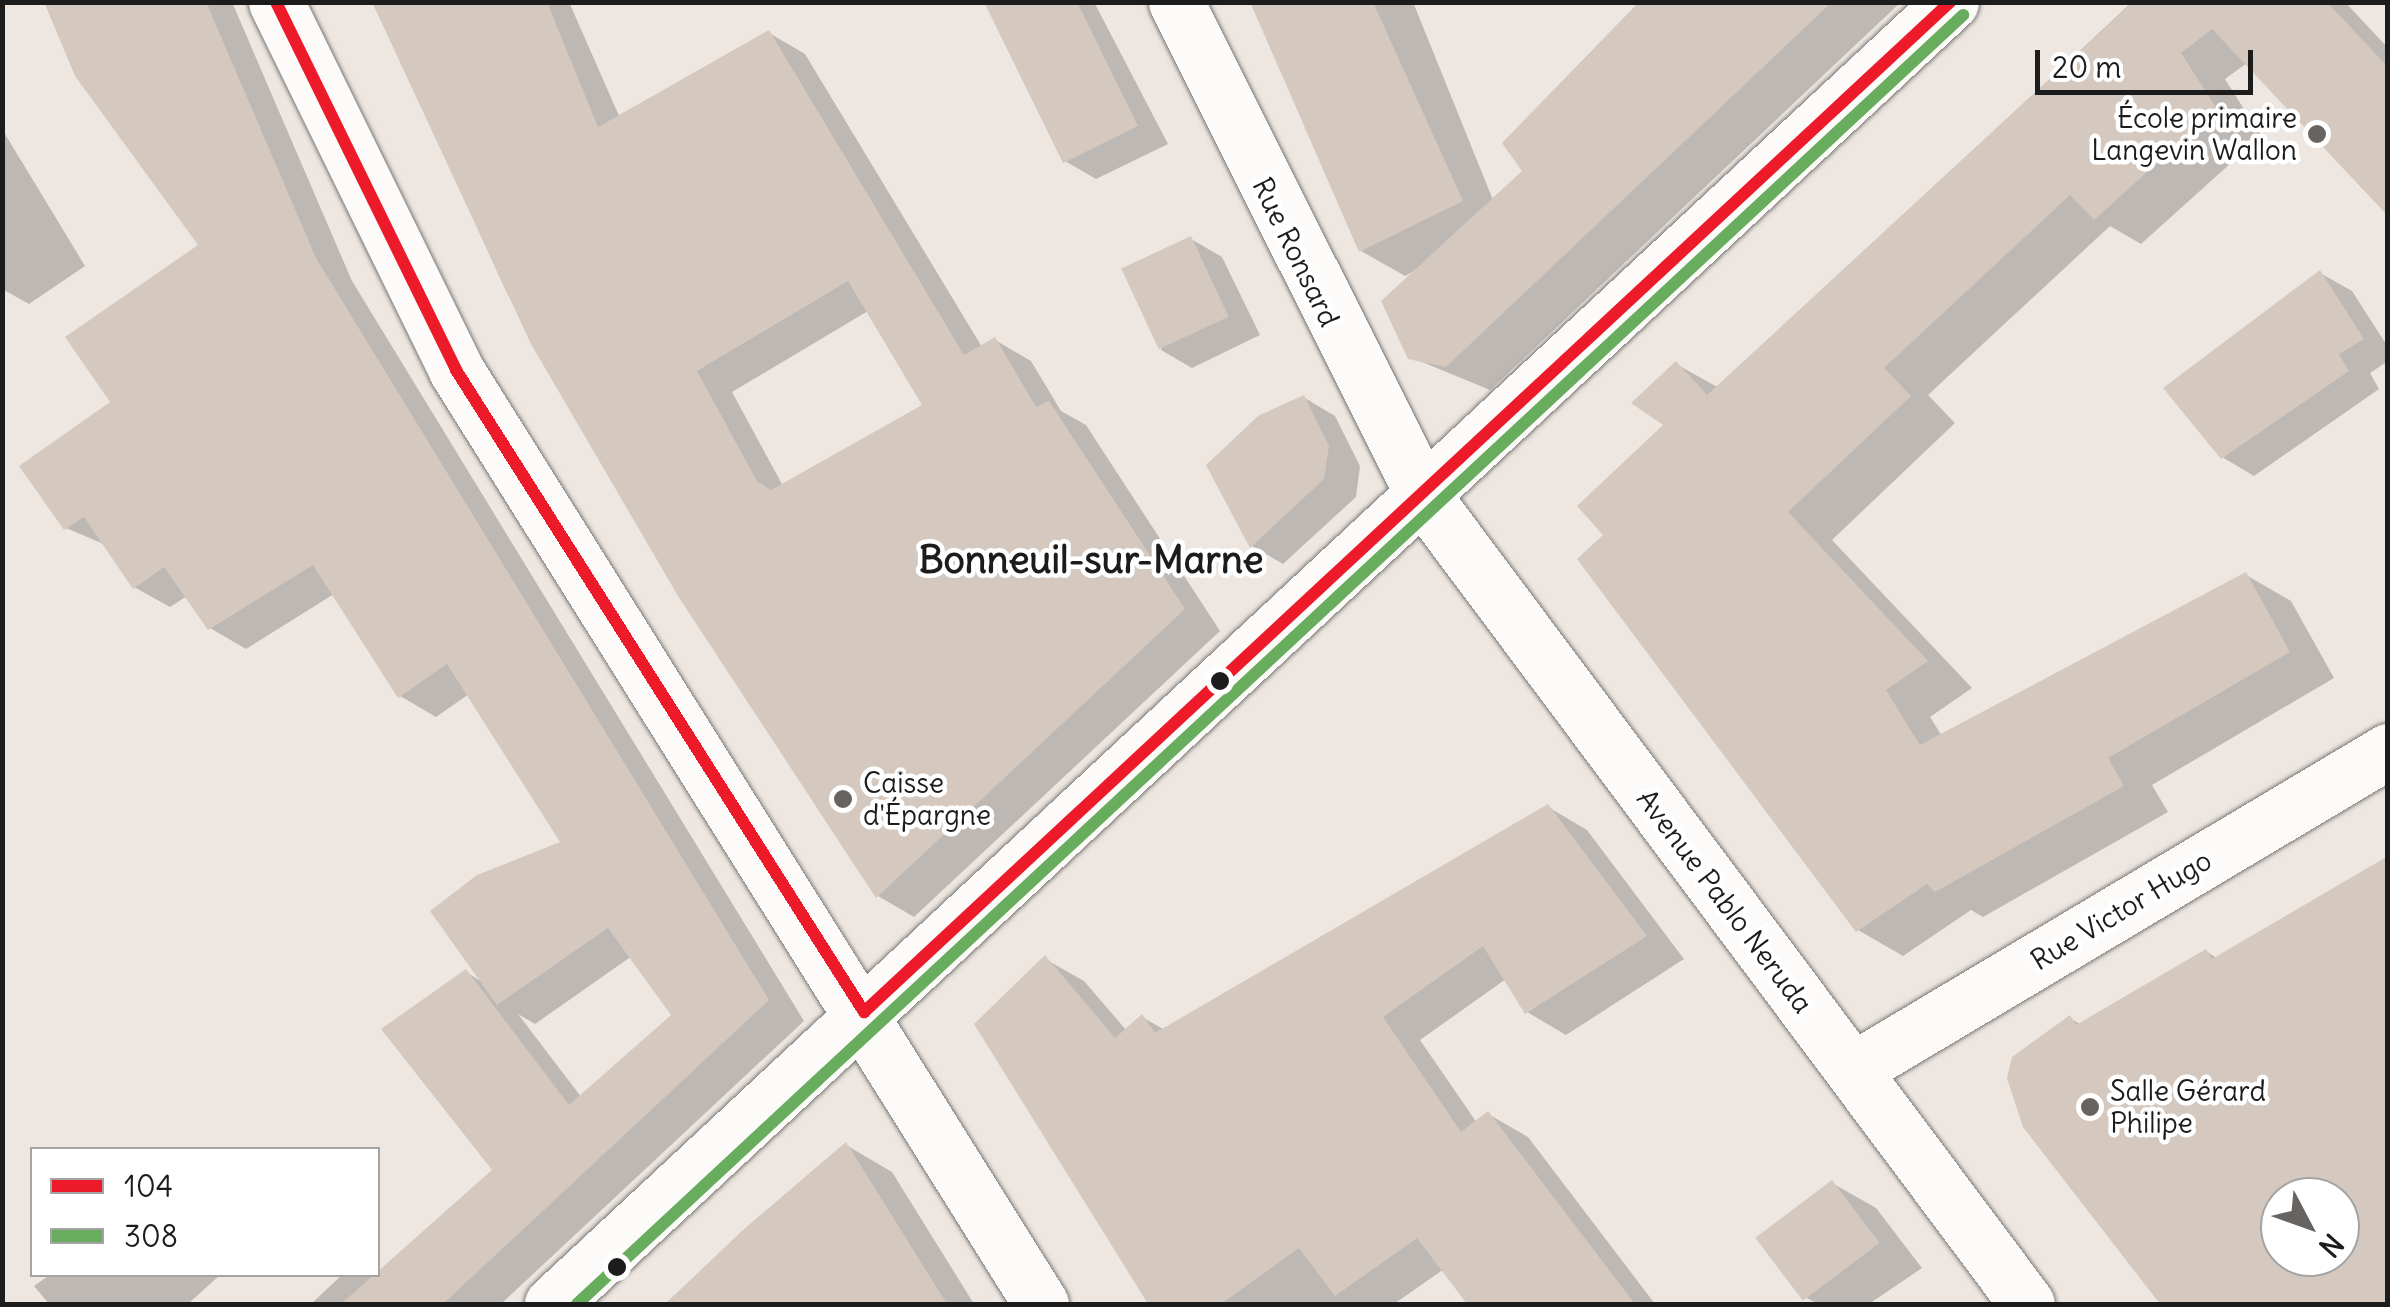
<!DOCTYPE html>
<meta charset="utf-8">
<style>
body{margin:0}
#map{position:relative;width:2390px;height:1307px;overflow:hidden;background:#eee7e1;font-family:Delius,sans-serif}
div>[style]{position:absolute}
.shadow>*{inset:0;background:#0003}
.building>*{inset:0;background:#d4c8bf;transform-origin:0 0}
.roads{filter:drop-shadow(0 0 2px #7a7775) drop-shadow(0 0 2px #7a7775)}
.street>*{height:55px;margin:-27.5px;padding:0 27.5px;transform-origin:27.5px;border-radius:27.5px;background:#fcfbfa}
.secondary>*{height:55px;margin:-27.5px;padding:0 27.5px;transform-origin:27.5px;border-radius:27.5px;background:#fcfbfa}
.bus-1>*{height:12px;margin:-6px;padding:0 6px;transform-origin:6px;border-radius:6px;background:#ed1b2a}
.bus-2>*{height:12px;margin:-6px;padding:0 6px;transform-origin:6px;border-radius:6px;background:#68ac5d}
.dots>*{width:28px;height:28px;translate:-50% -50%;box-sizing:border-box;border:5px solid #fff;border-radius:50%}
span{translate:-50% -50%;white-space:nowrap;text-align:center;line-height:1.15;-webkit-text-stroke:9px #fff;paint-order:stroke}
.poi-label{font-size:28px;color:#1c1c1c}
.right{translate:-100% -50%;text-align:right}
.left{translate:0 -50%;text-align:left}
.street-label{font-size:28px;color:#1c1c1c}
.district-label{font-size:38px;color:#1c1c1c;font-weight:700}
.frame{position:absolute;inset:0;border:5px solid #1c1c1c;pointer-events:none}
.legend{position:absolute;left:30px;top:1147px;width:350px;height:130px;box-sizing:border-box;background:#fff;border:2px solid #a4a4a4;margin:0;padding:12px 18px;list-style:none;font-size:30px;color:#1c1c1c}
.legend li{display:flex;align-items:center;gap:20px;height:50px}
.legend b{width:50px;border:2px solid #a4a4a4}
.north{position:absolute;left:2260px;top:1177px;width:100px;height:100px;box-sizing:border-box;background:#fff;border:2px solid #a4a4a4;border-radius:50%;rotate:131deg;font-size:28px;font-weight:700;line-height:40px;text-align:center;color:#1c1c1c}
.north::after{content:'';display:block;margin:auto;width:35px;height:45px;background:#666361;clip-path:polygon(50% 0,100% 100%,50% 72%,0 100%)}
.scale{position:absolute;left:2035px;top:50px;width:218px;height:45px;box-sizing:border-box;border:5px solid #1c1c1c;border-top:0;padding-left:12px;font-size:30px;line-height:35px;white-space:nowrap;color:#1c1c1c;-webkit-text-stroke:8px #fff;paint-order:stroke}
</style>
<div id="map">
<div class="shadow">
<div style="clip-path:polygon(evenodd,46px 2px,232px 2px,352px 281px,804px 1021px,501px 1304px,311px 1304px,343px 1274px,378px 1274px,496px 1170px,466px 972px,484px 983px,564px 843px,469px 694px,436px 717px,400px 696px,334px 594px,246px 649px,210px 628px,187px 596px,170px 607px,134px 587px,106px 545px,66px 528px,114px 402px,201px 246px,46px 2px,632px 956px,675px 1015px,582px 1098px,518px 1014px,535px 1024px,632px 956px)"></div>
<div style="clip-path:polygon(evenodd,375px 2px,569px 2px,620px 118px,769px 33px,805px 54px,982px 347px,995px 340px,1031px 361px,1061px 411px,1086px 425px,1220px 631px,914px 917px,878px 896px,626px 506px,506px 291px,375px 2px,868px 311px,926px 406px,783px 486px,732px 392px,868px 311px)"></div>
<div style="clip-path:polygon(987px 2px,1094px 2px,1168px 144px,1096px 179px,1065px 161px)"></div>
<div style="clip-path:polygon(1253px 2px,1413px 2px,1493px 200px,1525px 171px,1643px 2px,1901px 2px,1490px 390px,1410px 357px,1416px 270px,1405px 276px,1361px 251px)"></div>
<div style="clip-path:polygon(2132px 2px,2345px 2px,2388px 48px,2388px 213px,2247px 63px,2225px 79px,2261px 136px,2141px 244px,2110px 226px,1928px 395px,1955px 423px,1832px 540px,1972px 688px,1930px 717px,1942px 736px,2246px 575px,2291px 601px,2334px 678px,2152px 785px,2168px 812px,1983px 917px,1971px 910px,1903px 956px,1858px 930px,1607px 535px,1667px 425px,1676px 364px,1719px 388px)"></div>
<div style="clip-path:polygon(2px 129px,85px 266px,29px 304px,2px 289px)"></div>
<div style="clip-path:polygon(1191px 239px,1222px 257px,1260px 335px,1192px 368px,1161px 350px)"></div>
<div style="clip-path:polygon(2320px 273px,2352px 291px,2388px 347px,2388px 361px,2370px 373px,2379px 389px,2254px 476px,2222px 457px)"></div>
<div style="clip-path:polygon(1303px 397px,1335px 416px,1360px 466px,1356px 497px,1283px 564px,1252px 546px,1209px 465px)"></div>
<div style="clip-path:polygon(1548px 807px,1587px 830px,1684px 959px,1566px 1035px,1527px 1012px,1506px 979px,1420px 1040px,1477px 1123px,1488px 1114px,1528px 1137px,1655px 1304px,1470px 1304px,1444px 1269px,1394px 1304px,1151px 1304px,977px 1024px,1045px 959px,1084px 981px,1127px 1031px,1142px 1017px,1165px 1030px)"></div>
<div style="clip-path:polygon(evenodd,2388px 859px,2388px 1304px,2161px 1304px,2026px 1126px,2070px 1018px,2081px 1025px,2206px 951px,2218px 959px,2388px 859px,2280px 1197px,2340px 1197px,2340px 1257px,2280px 1257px,2280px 1197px)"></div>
<div style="clip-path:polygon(846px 1145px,892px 1172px,974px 1304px,674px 1304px)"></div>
<div style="clip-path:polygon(1832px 1183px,1876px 1208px,1922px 1268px,1869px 1304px,1818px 1304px,1801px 1295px)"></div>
<div style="clip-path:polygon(51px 1274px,221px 1274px,188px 1304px,49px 1304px,34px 1286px)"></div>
</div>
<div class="building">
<div style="clip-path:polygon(44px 2px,206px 2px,316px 258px,769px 1000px,443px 1304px,341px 1304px,492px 1170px,381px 1029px,466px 969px,569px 1105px,671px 1015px,608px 928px,497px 1005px,430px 911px,477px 875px,560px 842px,447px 664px,398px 698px,313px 565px,208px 630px,164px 567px,133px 589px,84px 517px,64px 530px,19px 466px,110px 402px,65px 337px,198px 245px,75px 76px)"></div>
<div style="clip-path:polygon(evenodd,372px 2px,547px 2px,598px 127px,769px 30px,964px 355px,995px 337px,1036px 407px,1049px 401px,1185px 609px,876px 898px,678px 596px,531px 344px,372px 2px,848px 281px,922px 405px,771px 490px,757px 481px,697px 371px,848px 281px)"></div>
<div style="clip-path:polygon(984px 2px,1077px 2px,1138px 126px,1063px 163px)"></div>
<div style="clip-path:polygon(1250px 2px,1373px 2px,1463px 201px,1359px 252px)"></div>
<div style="clip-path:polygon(1639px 2px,1832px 2px,1446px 367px,1408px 359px,1381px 301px,1522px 171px,1502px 143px)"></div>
<div style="clip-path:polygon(2133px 2px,2327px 2px,2388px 67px,2388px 216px,2212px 29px,2181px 53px,2217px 109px,2094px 220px,2070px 195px,1884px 368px,1911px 396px,1788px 512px,1928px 661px,1886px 690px,1920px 745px,2246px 572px,2290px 652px,2108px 758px,2124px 786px,1935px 892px,1927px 884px,1856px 932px,1577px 559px,1603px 535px,1577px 506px,1663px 425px,1631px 403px,1676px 361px,1707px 395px)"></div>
<div style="left:1191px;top:236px;width:89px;height:77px;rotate:65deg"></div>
<div style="clip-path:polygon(2320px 270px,2364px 339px,2339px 354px,2349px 371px,2221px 459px,2163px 388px)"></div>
<div style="clip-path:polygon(1304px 395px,1329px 446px,1324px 479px,1250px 548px,1206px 465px,1258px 416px)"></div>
<div style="clip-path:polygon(1548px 804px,1647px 936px,1525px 1014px,1483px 946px,1383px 1017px,1461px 1132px,1488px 1111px,1635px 1304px,1467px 1304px,1417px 1238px,1335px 1296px,1299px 1248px,1221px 1304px,1148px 1304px,974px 1024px,1045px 955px,1115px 1038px,1142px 1014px,1155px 1033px)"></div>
<div style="clip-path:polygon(evenodd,2388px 856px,2388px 1304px,2160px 1304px,2023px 1127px,2007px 1078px,2012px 1057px,2070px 1015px,2076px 1025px,2206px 949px,2212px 959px,2388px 856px,2280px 1197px,2340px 1197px,2340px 1257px,2280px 1257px,2280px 1197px)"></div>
<div style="clip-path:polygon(846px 1142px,947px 1304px,665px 1304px,743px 1230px)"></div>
<div style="left:1832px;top:1180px;width:79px;height:96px;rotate:53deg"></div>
</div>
<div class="roads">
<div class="street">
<div style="left:276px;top:2px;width:410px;rotate:63.9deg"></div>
<div style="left:456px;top:370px;width:1102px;rotate:57.94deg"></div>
<div style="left:1176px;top:2px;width:554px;rotate:63.39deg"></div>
<div style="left:1424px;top:497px;width:1007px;rotate:53.23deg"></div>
<div style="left:1854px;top:1069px;width:622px;rotate:-30.77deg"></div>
</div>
<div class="secondary">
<div style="left:552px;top:1304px;width:1911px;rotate:-42.94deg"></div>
</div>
</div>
<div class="bus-1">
<div style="left:276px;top:2px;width:410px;rotate:63.9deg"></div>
<div style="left:456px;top:370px;width:761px;rotate:57.56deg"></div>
<div style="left:864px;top:1012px;width:1483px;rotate:-42.92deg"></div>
</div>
<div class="bus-2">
<div style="left:577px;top:1304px;width:1893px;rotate:-42.92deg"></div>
</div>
<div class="dots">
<div style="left:2317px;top:134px;background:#666361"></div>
<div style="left:1220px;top:681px;background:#1c1c1c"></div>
<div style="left:843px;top:799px;background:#666361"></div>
<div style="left:2090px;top:1107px;background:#666361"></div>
<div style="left:617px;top:1267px;background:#1c1c1c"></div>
</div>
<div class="poi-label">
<span class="right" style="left:2297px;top:134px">École primaire<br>Langevin Wallon</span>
<span class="left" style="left:863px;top:799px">Caisse<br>d'Épargne</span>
<span class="left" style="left:2110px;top:1107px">Salle Gérard<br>Philipe</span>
</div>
<div class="street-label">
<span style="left:1296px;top:252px;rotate:64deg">Rue Ronsard</span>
<span style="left:1725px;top:901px;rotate:53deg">Avenue Pablo Neruda</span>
<span style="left:2121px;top:910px;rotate:-31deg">Rue Victor Hugo</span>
</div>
<div class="district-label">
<span style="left:1091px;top:560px">Bonneuil-sur-Marne</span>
</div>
<div class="frame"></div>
<ul class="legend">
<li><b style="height:12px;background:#ed1b2a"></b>104</li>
<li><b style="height:12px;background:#68ac5d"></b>308</li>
</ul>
<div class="north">N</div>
<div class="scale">20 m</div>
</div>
